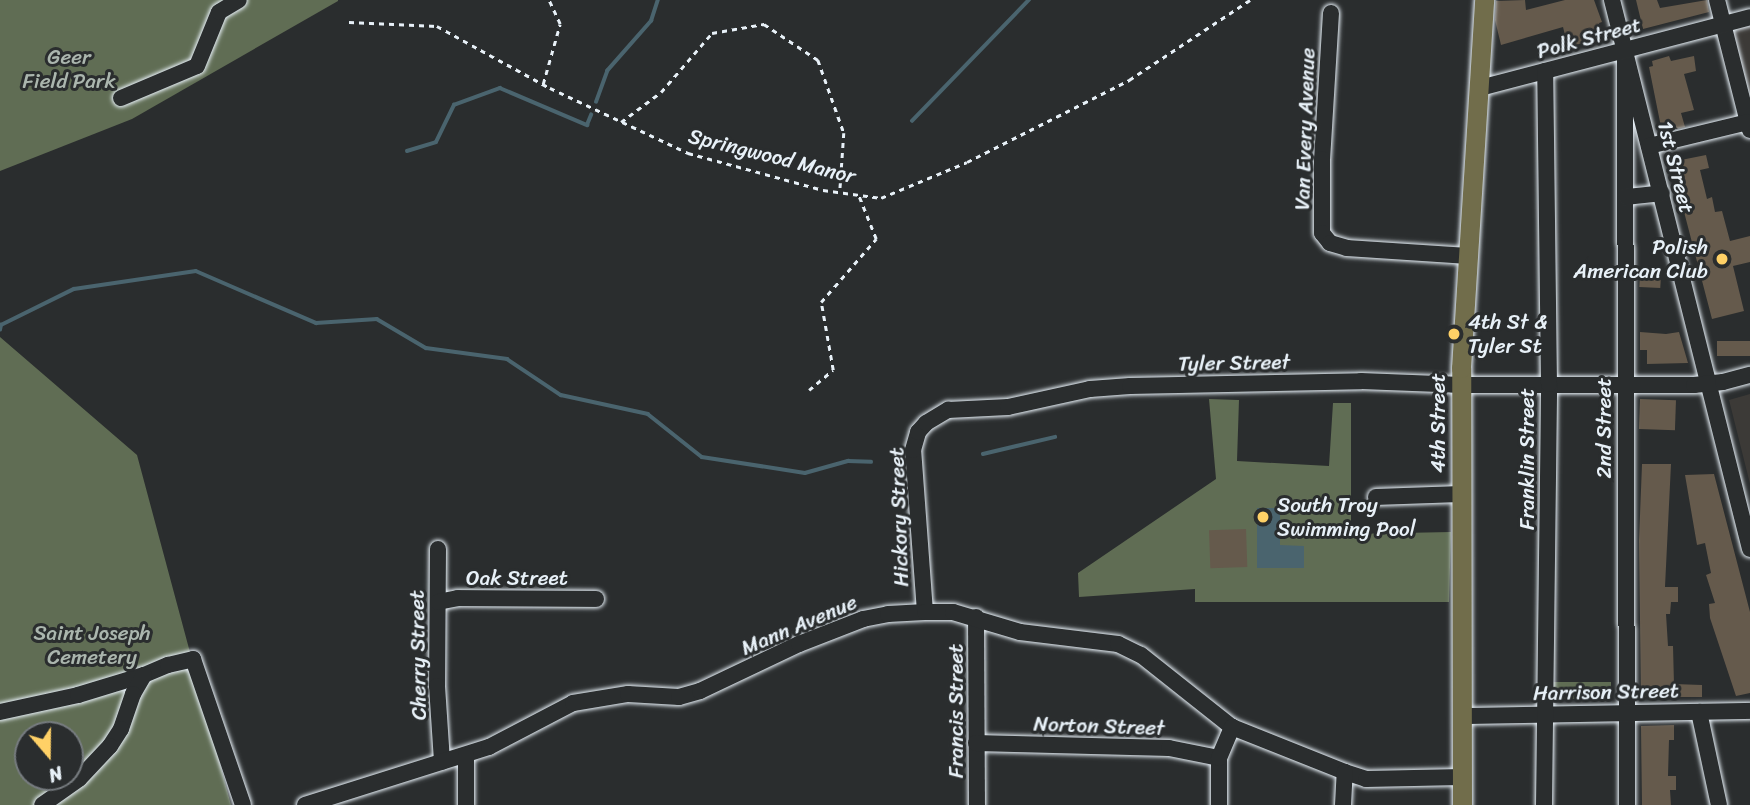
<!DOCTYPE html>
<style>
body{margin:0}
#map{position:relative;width:1750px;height:805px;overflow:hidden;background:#2a2d2e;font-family:Sriracha,sans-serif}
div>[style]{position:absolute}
.built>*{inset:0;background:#3c3a37}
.green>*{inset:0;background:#606d54;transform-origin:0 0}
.water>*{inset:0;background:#4a646e}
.stream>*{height:3.5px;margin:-1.75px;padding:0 1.75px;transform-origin:1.75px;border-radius:1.75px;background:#4a646e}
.building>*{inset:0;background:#655a4c;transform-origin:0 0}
.path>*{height:2.5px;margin-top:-1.25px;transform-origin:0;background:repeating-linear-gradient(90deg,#e8f1f8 0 5px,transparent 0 10px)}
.roads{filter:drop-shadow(0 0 2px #e8f1f8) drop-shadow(0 0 2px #e8f1f8)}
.minor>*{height:16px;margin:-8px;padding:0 8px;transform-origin:8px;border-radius:8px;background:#2a2d2e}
.major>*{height:19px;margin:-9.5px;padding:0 9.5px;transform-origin:9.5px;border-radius:9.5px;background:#716d4b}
.dots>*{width:19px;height:19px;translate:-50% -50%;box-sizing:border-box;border:4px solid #2a2d2e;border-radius:50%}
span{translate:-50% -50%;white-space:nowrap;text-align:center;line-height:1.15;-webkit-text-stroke:6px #2a2d2e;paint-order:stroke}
.street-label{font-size:21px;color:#e8f1f8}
.park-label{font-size:21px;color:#abb6ae}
.poi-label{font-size:21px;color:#e8f1f8}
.right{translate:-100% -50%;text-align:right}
.left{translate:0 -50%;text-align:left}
.north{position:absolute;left:14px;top:721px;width:70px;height:70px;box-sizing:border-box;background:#2a2d2e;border:2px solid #767b7f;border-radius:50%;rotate:160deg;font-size:19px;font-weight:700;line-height:28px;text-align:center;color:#e8f1f8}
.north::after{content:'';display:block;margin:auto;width:24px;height:32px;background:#ffd166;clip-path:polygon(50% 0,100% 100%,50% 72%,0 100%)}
</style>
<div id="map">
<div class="built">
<div style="clip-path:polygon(1750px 26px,1750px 106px,1731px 30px)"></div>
<div style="clip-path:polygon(1750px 394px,1750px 484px,1729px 400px)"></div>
</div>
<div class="green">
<div style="clip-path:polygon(0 0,338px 0,338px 1px,132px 119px,0 171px)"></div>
<div style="clip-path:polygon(evenodd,0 337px,137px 455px,231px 805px,0 805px,0 337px,28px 735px,70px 735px,70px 777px,28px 777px,28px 735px)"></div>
<div style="clip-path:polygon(1209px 399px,1239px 400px,1237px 461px,1329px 466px,1333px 403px,1351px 403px,1351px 534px,1451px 532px,1449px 602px,1195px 602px,1195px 589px,1079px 597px,1078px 573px,1216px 479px)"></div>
<div style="left:1552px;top:682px;width:59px;height:17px"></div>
</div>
<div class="water">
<div style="clip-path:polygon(1257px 508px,1280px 508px,1280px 545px,1304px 546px,1304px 568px,1257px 568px)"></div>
</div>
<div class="stream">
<div style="left:596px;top:102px;width:33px;rotate:-70deg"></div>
<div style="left:607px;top:71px;width:67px;rotate:-48.7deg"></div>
<div style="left:651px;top:21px;width:22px;rotate:-72deg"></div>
<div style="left:912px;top:121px;width:168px;rotate:-46deg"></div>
<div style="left:407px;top:151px;width:30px;rotate:-17deg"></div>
<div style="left:436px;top:142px;width:41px;rotate:-64.1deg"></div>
<div style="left:454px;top:105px;width:49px;rotate:-20.3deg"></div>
<div style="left:500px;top:88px;width:95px;rotate:23deg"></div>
<div style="left:587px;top:125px;width:11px;rotate:-68deg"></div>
<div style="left:0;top:330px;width:5px;rotate:-79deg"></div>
<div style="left:1px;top:325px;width:81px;rotate:-26.3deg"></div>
<div style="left:74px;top:289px;width:123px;rotate:-8.4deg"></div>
<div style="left:196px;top:271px;width:131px;rotate:23.4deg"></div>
<div style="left:316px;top:323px;width:61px;rotate:-3.8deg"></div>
<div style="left:377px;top:319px;width:57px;rotate:30.6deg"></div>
<div style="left:426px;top:348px;width:82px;rotate:7.7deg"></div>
<div style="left:507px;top:359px;width:65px;rotate:33.7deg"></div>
<div style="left:561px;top:395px;width:89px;rotate:12.3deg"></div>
<div style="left:648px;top:414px;width:69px;rotate:38.5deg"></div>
<div style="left:702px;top:457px;width:104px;rotate:8.8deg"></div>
<div style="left:805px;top:473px;width:45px;rotate:-15.6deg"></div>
<div style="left:848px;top:461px;width:23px;rotate:2deg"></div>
<div style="left:983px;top:454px;width:74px;rotate:-13.3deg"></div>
</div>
<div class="building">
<div style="clip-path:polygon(1525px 0,1526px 10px,1565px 0,1594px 0,1602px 22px,1599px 23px,1602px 38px,1568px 47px,1563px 27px,1501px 45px,1495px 20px,1496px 1px)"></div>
<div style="clip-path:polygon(1636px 0,1657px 0,1660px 8px,1707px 0,1709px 12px,1643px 29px)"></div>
<div style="clip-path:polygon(1669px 56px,1671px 61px,1694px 56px,1696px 71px,1684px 74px,1694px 110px,1681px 113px,1685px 127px,1662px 132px,1649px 67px,1653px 66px,1652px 61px)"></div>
<div style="clip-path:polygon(1706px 155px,1709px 168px,1700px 170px,1707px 199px,1712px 197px,1715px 212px,1722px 211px,1730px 241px,1750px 236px,1750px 262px,1733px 266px,1744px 311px,1712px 319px,1671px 162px)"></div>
<div style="left:1640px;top:274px;width:21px;height:13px;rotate:3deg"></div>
<div style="clip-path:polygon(1640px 332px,1666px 334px,1679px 332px,1688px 363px,1647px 364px,1647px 350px,1640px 350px)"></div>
<div style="left:1750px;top:341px;width:15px;height:33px;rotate:90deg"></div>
<div style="left:1640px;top:399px;width:36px;height:30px;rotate:2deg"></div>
<div style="clip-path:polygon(1642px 464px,1671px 464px,1665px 587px,1678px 587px,1678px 602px,1671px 602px,1670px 614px,1666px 614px,1668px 646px,1673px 646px,1674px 684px,1702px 685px,1702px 697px,1641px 697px,1639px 541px)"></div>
<div style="clip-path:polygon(1714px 474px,1750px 612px,1750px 693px,1736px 696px,1710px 618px,1709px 604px,1715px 603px,1706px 575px,1711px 573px,1705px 543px,1697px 545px,1685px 475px)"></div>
<div style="left:1246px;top:529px;width:38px;height:37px;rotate:88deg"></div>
<div style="clip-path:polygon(1674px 725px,1674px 740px,1669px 740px,1668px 776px,1676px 776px,1676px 790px,1670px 790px,1671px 805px,1642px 805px,1641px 726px)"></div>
</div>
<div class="path">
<div style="left:349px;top:22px;width:88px;rotate:2.6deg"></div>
<div style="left:437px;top:26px;width:129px;rotate:28.8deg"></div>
<div style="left:550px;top:88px;width:153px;rotate:25.2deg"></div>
<div style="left:688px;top:153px;width:140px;rotate:15.3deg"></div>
<div style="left:823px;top:190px;width:59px;rotate:7.9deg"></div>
<div style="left:881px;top:198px;width:93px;rotate:-22.7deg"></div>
<div style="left:967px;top:162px;width:182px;rotate:-26.8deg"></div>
<div style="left:1129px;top:80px;width:145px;rotate:-33.5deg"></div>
<div style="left:543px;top:84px;width:62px;rotate:-74.2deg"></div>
<div style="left:560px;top:24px;width:26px;rotate:-115deg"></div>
<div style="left:621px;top:122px;width:50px;rotate:-36.9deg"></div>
<div style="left:661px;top:92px;width:78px;rotate:-49.2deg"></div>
<div style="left:712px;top:33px;width:53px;rotate:-9.8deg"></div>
<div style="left:764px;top:24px;width:65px;rotate:33.7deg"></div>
<div style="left:818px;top:60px;width:77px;rotate:70.4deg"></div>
<div style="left:844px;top:133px;width:59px;rotate:93.9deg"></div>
<div style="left:809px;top:390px;width:31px;rotate:-40deg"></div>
<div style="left:833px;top:370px;width:69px;rotate:-100deg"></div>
<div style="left:821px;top:302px;width:84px;rotate:-48.9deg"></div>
<div style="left:876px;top:239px;width:48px;rotate:-111.8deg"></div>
</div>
<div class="roads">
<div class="minor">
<div style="left:1612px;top:0;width:566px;rotate:75.89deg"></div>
<div style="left:1717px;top:0;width:134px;rotate:75.8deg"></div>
<div style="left:1331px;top:13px;width:146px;rotate:93.5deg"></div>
<div style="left:1322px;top:159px;width:74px;rotate:90deg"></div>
<div style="left:1322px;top:233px;width:13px;rotate:51deg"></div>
<div style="left:1330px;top:243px;width:18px;rotate:16deg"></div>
<div style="left:1347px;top:248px;width:121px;rotate:3.8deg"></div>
<div style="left:1625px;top:50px;width:755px;rotate:89.85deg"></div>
<div style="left:1480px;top:88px;width:279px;rotate:-14.7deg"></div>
<div style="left:121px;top:98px;width:82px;rotate:-22.8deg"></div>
<div style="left:197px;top:66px;width:58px;rotate:-67.8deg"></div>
<div style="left:219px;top:12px;width:23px;rotate:-31deg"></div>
<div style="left:1649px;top:146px;width:102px;rotate:-13.6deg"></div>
<div style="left:1626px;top:197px;width:36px;rotate:-6deg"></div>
<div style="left:1376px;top:497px;width:84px;rotate:-2deg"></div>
<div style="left:438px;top:549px;width:137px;rotate:90.4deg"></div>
<div style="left:437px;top:686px;width:76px;rotate:86.2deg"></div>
<div style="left:438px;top:602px;width:20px;rotate:-11deg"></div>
<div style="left:458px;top:598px;width:138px;rotate:0.4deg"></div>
<div style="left:925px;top:612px;width:162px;rotate:-94.2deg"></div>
<div style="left:913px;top:450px;width:19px;rotate:-74deg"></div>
<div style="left:918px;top:432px;width:12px;rotate:-48deg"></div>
<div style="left:926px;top:423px;width:26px;rotate:-31deg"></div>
<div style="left:948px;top:410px;width:60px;rotate:-2.9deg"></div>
<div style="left:1008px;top:407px;width:84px;rotate:-12.4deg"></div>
<div style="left:1090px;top:389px;width:40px;rotate:-4.3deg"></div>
<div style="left:1130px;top:386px;width:231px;rotate:-1.2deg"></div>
<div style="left:1361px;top:381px;width:99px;rotate:2.3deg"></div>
<div style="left:1460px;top:385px;width:234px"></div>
<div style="left:1694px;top:385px;width:29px;rotate:-6deg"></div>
<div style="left:1723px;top:382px;width:28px;rotate:-15deg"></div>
<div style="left:976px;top:617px;width:188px;rotate:89.7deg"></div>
<div style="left:144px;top:675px;width:26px;rotate:-23deg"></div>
<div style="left:168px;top:665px;width:26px;rotate:-13deg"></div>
<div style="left:193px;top:659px;width:154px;rotate:71.1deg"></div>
<div style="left:0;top:712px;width:80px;rotate:-12.3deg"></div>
<div style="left:78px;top:695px;width:69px;rotate:-16.9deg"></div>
<div style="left:144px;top:675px;width:22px;rotate:120deg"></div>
<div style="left:133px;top:694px;width:37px;rotate:109deg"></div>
<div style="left:121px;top:729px;width:20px;rotate:123deg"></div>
<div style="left:110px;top:746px;width:45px;rotate:133.2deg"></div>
<div style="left:79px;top:779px;width:45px;rotate:144.9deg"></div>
<div style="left:1699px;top:712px;width:95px;rotate:77.9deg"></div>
<div style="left:1463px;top:716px;width:287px;rotate:-1deg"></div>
<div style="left:976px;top:743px;width:193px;rotate:1.5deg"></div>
<div style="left:1169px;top:748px;width:51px;rotate:11.3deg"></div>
<div style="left:305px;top:805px;width:193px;rotate:-17.5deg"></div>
<div style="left:489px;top:747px;width:95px;rotate:-27.6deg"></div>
<div style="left:573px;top:703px;width:56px;rotate:-9.3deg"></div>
<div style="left:628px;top:694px;width:51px;rotate:3.4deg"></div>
<div style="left:679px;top:697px;width:22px;rotate:-16deg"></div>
<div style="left:700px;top:691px;width:110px;rotate:-25.4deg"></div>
<div style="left:799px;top:644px;width:69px;rotate:-21.3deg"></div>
<div style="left:863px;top:619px;width:25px;rotate:-11deg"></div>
<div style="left:888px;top:614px;width:37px;rotate:-3deg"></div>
<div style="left:925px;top:612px;width:28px"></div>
<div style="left:953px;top:612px;width:70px;rotate:16.6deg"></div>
<div style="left:1020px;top:632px;width:99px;rotate:7deg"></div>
<div style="left:1118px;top:644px;width:25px;rotate:26deg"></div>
<div style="left:1141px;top:655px;width:116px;rotate:38.4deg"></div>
<div style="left:1232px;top:727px;width:122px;rotate:21.7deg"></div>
<div style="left:1345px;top:772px;width:22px;rotate:18deg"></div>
<div style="left:1366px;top:779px;width:96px;rotate:-1.2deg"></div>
<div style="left:466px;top:805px;width:50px;rotate:-90deg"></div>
<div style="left:1219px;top:805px;width:47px;rotate:-90deg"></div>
<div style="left:1219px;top:758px;width:34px;rotate:-67deg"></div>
<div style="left:1343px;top:805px;width:33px;rotate:-87deg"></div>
<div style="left:1544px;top:805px;width:421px;rotate:-89.3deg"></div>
<div style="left:1549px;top:384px;width:313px;rotate:-90.7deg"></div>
</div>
<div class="major">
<div style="left:1462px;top:805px;width:437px;rotate:-90.1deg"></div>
<div style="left:1461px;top:368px;width:369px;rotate:-86.4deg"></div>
</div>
</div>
<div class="dots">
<div style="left:1722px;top:259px;background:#ffd166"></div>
<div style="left:1454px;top:334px;background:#ffd166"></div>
<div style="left:1263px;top:517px;background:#ffd166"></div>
</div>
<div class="street-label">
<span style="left:1589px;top:38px;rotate:-15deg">Polk Street</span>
<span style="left:1305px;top:129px;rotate:-88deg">Van Every Avenue</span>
<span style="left:772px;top:156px;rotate:14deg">Springwood Manor</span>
<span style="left:1676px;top:167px;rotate:76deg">1st Street</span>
<span style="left:1234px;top:363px;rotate:-1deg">Tyler Street</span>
<span style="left:1438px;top:423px;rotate:-90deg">4th Street</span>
<span style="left:1604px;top:428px;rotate:-90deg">2nd Street</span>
<span style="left:1527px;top:459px;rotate:-90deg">Franklin Street</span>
<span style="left:899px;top:517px;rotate:-92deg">Hickory Street</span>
<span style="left:517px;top:578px">Oak Street</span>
<span style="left:799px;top:625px;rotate:-23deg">Mann Avenue</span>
<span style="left:418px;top:655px;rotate:-91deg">Cherry Street</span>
<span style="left:1606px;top:692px;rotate:-1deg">Harrison Street</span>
<span style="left:956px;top:711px;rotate:-90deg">Francis Street</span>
<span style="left:1099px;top:726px;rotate:2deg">Norton Street</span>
</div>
<div class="park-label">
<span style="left:69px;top:69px">Geer<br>Field Park</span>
<span style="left:92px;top:645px">Saint Joseph<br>Cemetery</span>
</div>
<div class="poi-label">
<span class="right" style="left:1708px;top:259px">Polish<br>American Club</span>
<span class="left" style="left:1468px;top:334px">4th St &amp;<br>Tyler St</span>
<span class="left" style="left:1277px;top:517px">South Troy<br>Swimming Pool</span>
</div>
<div class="north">N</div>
</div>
